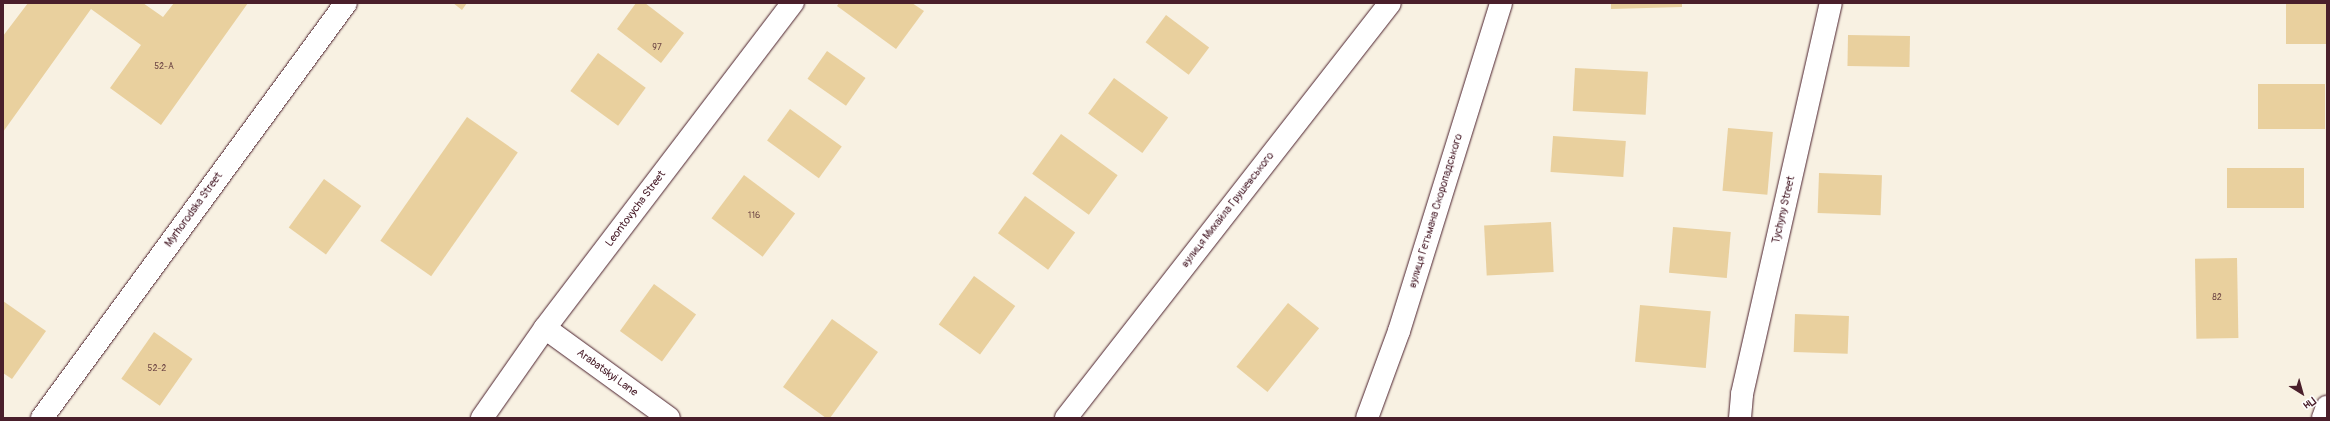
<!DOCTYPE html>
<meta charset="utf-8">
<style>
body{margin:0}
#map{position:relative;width:2330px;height:421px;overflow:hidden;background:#f8f1e2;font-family:Pangolin,sans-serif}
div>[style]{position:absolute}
.building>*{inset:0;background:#e9d09e;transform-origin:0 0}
.roads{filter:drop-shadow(0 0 1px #4a1f2b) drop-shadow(0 0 1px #4a1f2b)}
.minor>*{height:22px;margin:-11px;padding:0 11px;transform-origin:11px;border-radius:11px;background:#fff}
span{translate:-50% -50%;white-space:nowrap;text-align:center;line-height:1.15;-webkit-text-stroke:3px #fff;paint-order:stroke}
.number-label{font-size:9px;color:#724b48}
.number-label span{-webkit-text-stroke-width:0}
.street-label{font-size:11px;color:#4a1f2b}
.frame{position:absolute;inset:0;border:4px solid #4a1f2b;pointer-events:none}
.north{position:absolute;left:2282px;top:373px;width:40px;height:40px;-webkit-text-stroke:3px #fff;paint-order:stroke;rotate:143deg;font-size:11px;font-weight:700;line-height:16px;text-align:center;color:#4a1f2b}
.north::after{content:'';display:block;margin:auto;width:14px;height:18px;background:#4a1f2b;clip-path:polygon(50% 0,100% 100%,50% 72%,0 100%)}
</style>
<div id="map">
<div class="building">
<div style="clip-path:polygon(28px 3px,143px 3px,163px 17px,174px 3px,248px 3px,161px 125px,110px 88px,141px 45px,91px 9px,3px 132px,3px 36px)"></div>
<div style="clip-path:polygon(453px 3px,467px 3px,462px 10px)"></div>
<div style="clip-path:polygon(636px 3px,645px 3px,684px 33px,661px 63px,617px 29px)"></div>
<div style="clip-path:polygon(839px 3px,912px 3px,924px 11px,896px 49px,837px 6px)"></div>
<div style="clip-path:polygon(1611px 3px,1682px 3px,1682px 7px,1611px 9px)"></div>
<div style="left:2286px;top:3px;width:41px;height:41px"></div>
<div style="left:1166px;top:15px;width:54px;height:34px;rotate:37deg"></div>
<div style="left:1848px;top:35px;width:62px;height:31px;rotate:1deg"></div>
<div style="left:827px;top:51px;width:47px;height:34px;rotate:35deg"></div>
<div style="left:598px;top:53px;width:59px;height:47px;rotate:36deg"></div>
<div style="left:1575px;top:68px;width:73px;height:43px;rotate:3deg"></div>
<div style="left:1114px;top:78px;width:67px;height:44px;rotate:36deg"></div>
<div style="left:2325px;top:84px;width:45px;height:67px;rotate:90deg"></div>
<div style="left:790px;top:109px;width:64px;height:39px;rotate:36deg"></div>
<div style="left:467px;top:117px;width:62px;height:151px;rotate:35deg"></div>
<div style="left:1728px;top:128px;width:45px;height:63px;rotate:5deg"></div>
<div style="left:1061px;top:134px;width:70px;height:49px;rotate:36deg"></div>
<div style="left:1553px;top:136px;width:73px;height:36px;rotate:4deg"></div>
<div style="left:2304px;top:168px;width:40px;height:77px;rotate:90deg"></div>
<div style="left:1819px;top:173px;width:63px;height:40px;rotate:2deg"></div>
<div style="left:744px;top:175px;width:64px;height:54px;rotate:37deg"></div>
<div style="left:324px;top:179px;width:46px;height:60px;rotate:36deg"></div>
<div style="left:1025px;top:196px;width:62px;height:46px;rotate:36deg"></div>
<div style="left:1551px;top:222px;width:50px;height:67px;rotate:87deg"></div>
<div style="left:1673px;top:227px;width:58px;height:46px;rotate:5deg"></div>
<div style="left:2237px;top:258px;width:80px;height:42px;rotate:89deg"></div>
<div style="left:974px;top:276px;width:51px;height:60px;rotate:36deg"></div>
<div style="left:654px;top:284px;width:52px;height:58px;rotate:36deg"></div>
<div style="clip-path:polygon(3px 301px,46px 331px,12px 379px,3px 373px)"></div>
<div style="left:1288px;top:303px;width:40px;height:82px;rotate:39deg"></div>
<div style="left:1640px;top:305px;width:71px;height:57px;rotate:5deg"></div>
<div style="left:1795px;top:314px;width:54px;height:38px;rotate:2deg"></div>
<div style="clip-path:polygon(832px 319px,878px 352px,830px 418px,826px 418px,783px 387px)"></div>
<div style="left:154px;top:332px;width:47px;height:57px;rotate:35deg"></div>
</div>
<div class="roads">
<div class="minor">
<div style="left:545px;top:328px;width:153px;rotate:36deg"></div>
<div style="left:42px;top:418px;width:514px;rotate:-53.78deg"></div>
<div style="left:482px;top:418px;width:110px;rotate:-55deg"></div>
<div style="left:545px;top:328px;width:409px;rotate:-52.7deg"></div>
<div style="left:1066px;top:418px;width:526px;rotate:-52.02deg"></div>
<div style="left:1367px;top:418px;width:93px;rotate:-69.8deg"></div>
<div style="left:1399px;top:331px;width:343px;rotate:-72.7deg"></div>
<div style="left:1740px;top:418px;width:24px;rotate:-85deg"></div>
<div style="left:1742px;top:394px;width:401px;rotate:-77.2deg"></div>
<div style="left:2323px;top:418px;width:12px;rotate:-70deg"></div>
</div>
</div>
<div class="number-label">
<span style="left:657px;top:48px">97</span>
<span style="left:164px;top:67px">52-А</span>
<span style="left:754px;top:216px">116</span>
<span style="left:2217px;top:298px">82</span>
<span style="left:157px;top:369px">52-2</span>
</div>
<div class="street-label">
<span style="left:636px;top:209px;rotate:-53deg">Leontovycha Street</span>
<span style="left:194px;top:210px;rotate:-54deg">Myrhorodska Street</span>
<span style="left:1228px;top:210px;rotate:-52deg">вулиця Михайла Грушевського</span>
<span style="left:1784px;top:210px;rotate:-77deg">Tychyny Street</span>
<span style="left:1436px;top:211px;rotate:-73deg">вулиця Гетьмана Скоропадського</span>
<span style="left:607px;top:373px;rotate:36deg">Arabatskyi Lane</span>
</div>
<div class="frame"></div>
<div class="north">Пн</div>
</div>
